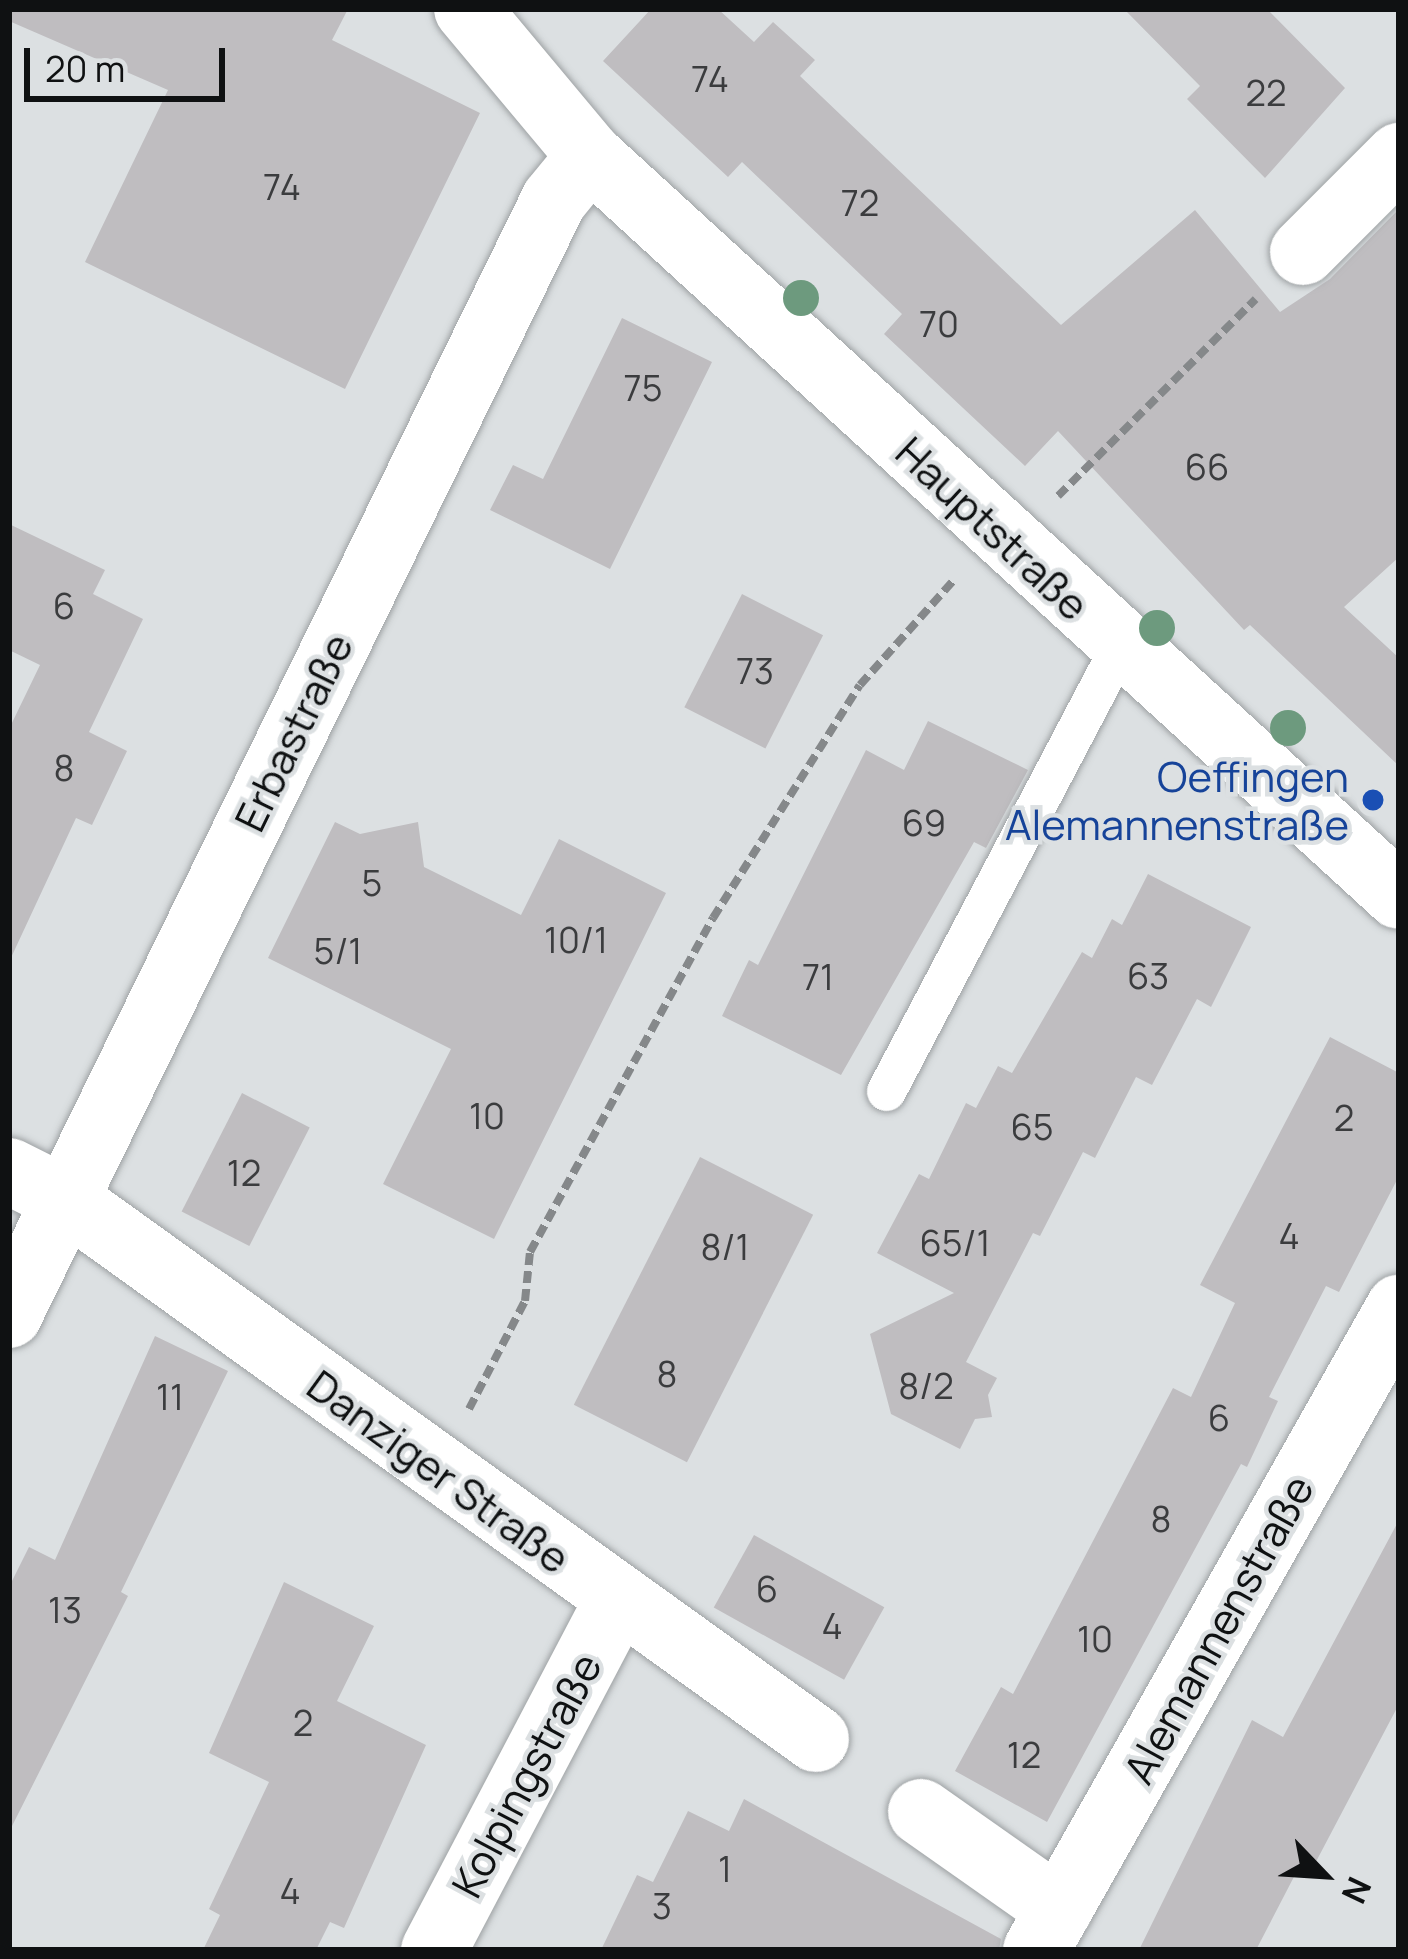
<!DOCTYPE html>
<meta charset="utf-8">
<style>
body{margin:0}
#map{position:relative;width:1408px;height:1959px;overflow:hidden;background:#dce0e2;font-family:Manrope,sans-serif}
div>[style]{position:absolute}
.building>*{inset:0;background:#bfbdc0;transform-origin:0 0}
.path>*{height:8px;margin-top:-4px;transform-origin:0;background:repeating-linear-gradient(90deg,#85888a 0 12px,transparent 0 18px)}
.roads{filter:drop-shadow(0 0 3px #9ea2a4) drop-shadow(0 0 3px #9ea2a4)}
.service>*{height:39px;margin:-19.5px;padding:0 19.5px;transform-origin:19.5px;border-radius:19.5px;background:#fff}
.minor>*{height:66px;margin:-33px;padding:0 33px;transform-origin:33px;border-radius:33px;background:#fff}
.tertiary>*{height:66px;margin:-33px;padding:0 33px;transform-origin:33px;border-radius:33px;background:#fff}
.trees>*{width:36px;height:36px;margin:-18px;border-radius:50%;background:#6d9a7e}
.dots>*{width:33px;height:33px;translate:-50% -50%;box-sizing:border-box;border:6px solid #dce0e2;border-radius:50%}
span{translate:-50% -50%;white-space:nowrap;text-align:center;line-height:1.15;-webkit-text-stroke:9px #dce0e2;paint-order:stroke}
.number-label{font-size:36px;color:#3b3c3e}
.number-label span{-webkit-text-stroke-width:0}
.street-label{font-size:42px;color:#0f1112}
.transit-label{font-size:42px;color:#164399}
.right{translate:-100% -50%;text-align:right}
.frame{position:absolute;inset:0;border:12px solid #0f1112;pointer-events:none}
.north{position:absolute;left:1264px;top:1815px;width:120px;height:120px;-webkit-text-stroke:9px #dce0e2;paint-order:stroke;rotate:115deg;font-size:33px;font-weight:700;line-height:48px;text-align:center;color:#0f1112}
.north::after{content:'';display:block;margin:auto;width:42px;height:54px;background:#0f1112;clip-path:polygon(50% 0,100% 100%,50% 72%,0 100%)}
.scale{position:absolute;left:24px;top:48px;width:201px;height:54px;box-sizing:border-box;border:6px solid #0f1112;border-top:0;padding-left:15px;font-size:36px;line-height:42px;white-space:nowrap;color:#0f1112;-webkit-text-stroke:9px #dce0e2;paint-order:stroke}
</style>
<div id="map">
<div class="building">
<div style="clip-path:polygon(9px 9px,348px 9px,332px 40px,480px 113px,345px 389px,85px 262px,168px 90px,9px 21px)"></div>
<div style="clip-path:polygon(651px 9px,718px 9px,754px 42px,773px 22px,815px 60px,800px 76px,1061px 325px,1195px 210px,1280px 312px,1330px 279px,1399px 209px,1399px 557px,1344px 607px,1399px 658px,1399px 766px,1250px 625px,1244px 630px,1058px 431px,1025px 466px,884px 334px,902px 314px,742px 162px,728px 177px,603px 61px)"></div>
<div style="clip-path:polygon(1124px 9px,1267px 9px,1345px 88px,1265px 178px,1187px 99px,1200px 86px)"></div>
<div style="clip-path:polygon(622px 318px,712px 362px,610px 569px,490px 510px,513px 465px,543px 479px)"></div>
<div style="clip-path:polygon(9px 524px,105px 570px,93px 594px,143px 619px,89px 732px,127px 751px,92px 825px,76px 818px,9px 962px,9px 729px,40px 665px,9px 650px)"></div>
<div style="left:742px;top:594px;width:91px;height:127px;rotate:27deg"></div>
<div style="clip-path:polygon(928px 721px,1028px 770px,986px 848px,974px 842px,841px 1075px,722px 1016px,749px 960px,758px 965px,866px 750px,904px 770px)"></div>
<div style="clip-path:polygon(335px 822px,360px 834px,418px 822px,424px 867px,521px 915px,559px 839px,666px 893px,494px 1239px,383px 1184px,451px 1049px,268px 958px)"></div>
<div style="clip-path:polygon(1148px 874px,1251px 927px,1211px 1007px,1197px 999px,1152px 1085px,1136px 1077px,1095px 1158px,1083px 1152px,1040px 1236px,1033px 1233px,966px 1362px,997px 1378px,988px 1395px,992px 1417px,975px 1419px,960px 1449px,891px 1414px,870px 1334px,954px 1293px,877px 1253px,919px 1174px,929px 1179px,966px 1103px,976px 1108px,998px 1066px,1012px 1073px,1082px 952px,1092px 958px,1112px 919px,1122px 925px)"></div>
<div style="clip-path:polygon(1330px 1037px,1399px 1073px,1399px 1176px,1339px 1292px,1326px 1286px,1269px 1397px,1278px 1401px,1247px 1467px,1241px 1464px,1047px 1822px,955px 1771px,1001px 1687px,1013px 1694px,1173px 1388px,1191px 1397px,1235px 1303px,1200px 1285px)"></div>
<div style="left:242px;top:1093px;width:76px;height:133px;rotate:27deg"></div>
<div style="left:700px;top:1157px;width:127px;height:278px;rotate:27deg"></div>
<div style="clip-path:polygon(155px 1336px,228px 1371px,121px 1592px,128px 1596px,9px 1832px,9px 1587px,29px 1547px,55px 1560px)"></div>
<div style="clip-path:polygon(1399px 1520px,1399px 1704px,1309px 1875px,1298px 1869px,1256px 1950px,1139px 1950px,1252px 1720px,1283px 1737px)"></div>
<div style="left:754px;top:1535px;width:149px;height:83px;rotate:29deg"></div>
<div style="clip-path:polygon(284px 1582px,374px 1626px,337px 1701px,426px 1745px,344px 1928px,330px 1922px,316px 1950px,203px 1950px,220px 1915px,209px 1909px,269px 1782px,209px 1753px)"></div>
<div style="clip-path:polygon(744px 1799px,1001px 1939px,999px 1950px,601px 1950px,637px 1875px,653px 1882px,688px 1811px,729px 1831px)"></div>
</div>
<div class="path">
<div style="left:1058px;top:496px;width:279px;rotate:-44.9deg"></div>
<div style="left:469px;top:1409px;width:122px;rotate:-62.6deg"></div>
<div style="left:525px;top:1301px;width:49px;rotate:-84.2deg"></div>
<div style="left:530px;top:1252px;width:381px;rotate:-61.3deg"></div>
<div style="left:713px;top:918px;width:275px;rotate:-57.8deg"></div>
<div style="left:860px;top:685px;width:141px;rotate:-48.2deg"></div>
</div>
<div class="roads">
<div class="service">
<div style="left:886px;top:1091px;width:503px;rotate:-62.26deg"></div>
</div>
<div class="minor">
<div style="left:1303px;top:252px;width:136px;rotate:-45deg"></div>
<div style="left:9px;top:1171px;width:63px;rotate:26.6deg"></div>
<div style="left:65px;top:1199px;width:925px;rotate:35.72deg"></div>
<div style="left:9px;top:1315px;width:1241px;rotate:-63.95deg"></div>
<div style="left:554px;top:200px;width:57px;rotate:-50.7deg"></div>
<div style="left:921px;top:1812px;width:169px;rotate:35.1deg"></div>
<div style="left:434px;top:1950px;width:395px;rotate:-62.3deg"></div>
<div style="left:1036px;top:1950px;width:738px;rotate:-60.52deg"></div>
</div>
<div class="tertiary">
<div style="left:467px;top:9px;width:192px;rotate:50.1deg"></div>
<div style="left:590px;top:156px;width:1096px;rotate:42.45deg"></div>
</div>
</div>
<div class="trees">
<div style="left:801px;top:298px"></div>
<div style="left:1157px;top:628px"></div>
<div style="left:1288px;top:728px"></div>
</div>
<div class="dots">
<div style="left:1373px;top:800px;background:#1a4fb4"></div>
</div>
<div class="number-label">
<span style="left:710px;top:79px">74</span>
<span style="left:1266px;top:93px">22</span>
<span style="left:282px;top:187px">74</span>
<span style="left:860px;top:203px">72</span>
<span style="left:939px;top:324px">70</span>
<span style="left:643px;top:388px">75</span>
<span style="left:1207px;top:467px">66</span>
<span style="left:64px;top:606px">6</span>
<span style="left:755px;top:671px">73</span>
<span style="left:64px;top:768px">8</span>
<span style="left:924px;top:823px">69</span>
<span style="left:372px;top:883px">5</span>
<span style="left:576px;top:940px">10/1</span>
<span style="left:338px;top:951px">5/1</span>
<span style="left:1148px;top:976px">63</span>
<span style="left:818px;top:977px">71</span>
<span style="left:487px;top:1116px">10</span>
<span style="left:1344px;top:1118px">2</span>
<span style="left:1032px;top:1127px">65</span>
<span style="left:244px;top:1173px">12</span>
<span style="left:1289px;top:1236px">4</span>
<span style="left:955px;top:1243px">65/1</span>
<span style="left:725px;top:1247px">8/1</span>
<span style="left:667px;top:1374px">8</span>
<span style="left:926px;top:1386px">8/2</span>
<span style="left:170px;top:1397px">11</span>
<span style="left:1219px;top:1418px">6</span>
<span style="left:1161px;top:1519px">8</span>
<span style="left:767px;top:1589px">6</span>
<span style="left:65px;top:1610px">13</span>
<span style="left:832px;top:1626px">4</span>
<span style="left:1095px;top:1639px">10</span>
<span style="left:303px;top:1723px">2</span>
<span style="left:1024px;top:1755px">12</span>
<span style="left:725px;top:1869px">1</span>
<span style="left:290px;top:1891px">4</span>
<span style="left:662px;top:1906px">3</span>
</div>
<div class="street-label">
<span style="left:993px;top:528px;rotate:43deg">Hauptstraße</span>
<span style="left:293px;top:732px;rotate:-64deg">Erbastraße</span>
<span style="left:439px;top:1471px;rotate:36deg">Danziger Straße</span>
<span style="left:1218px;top:1629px;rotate:-61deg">Alemannenstraße</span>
<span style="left:526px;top:1775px;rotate:-62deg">Kolpingstraße</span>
</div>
<div class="transit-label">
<span class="right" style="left:1349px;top:800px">Oeffingen<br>Alemannenstraße</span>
</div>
<div class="frame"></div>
<div class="north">N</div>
<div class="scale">20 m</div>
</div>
